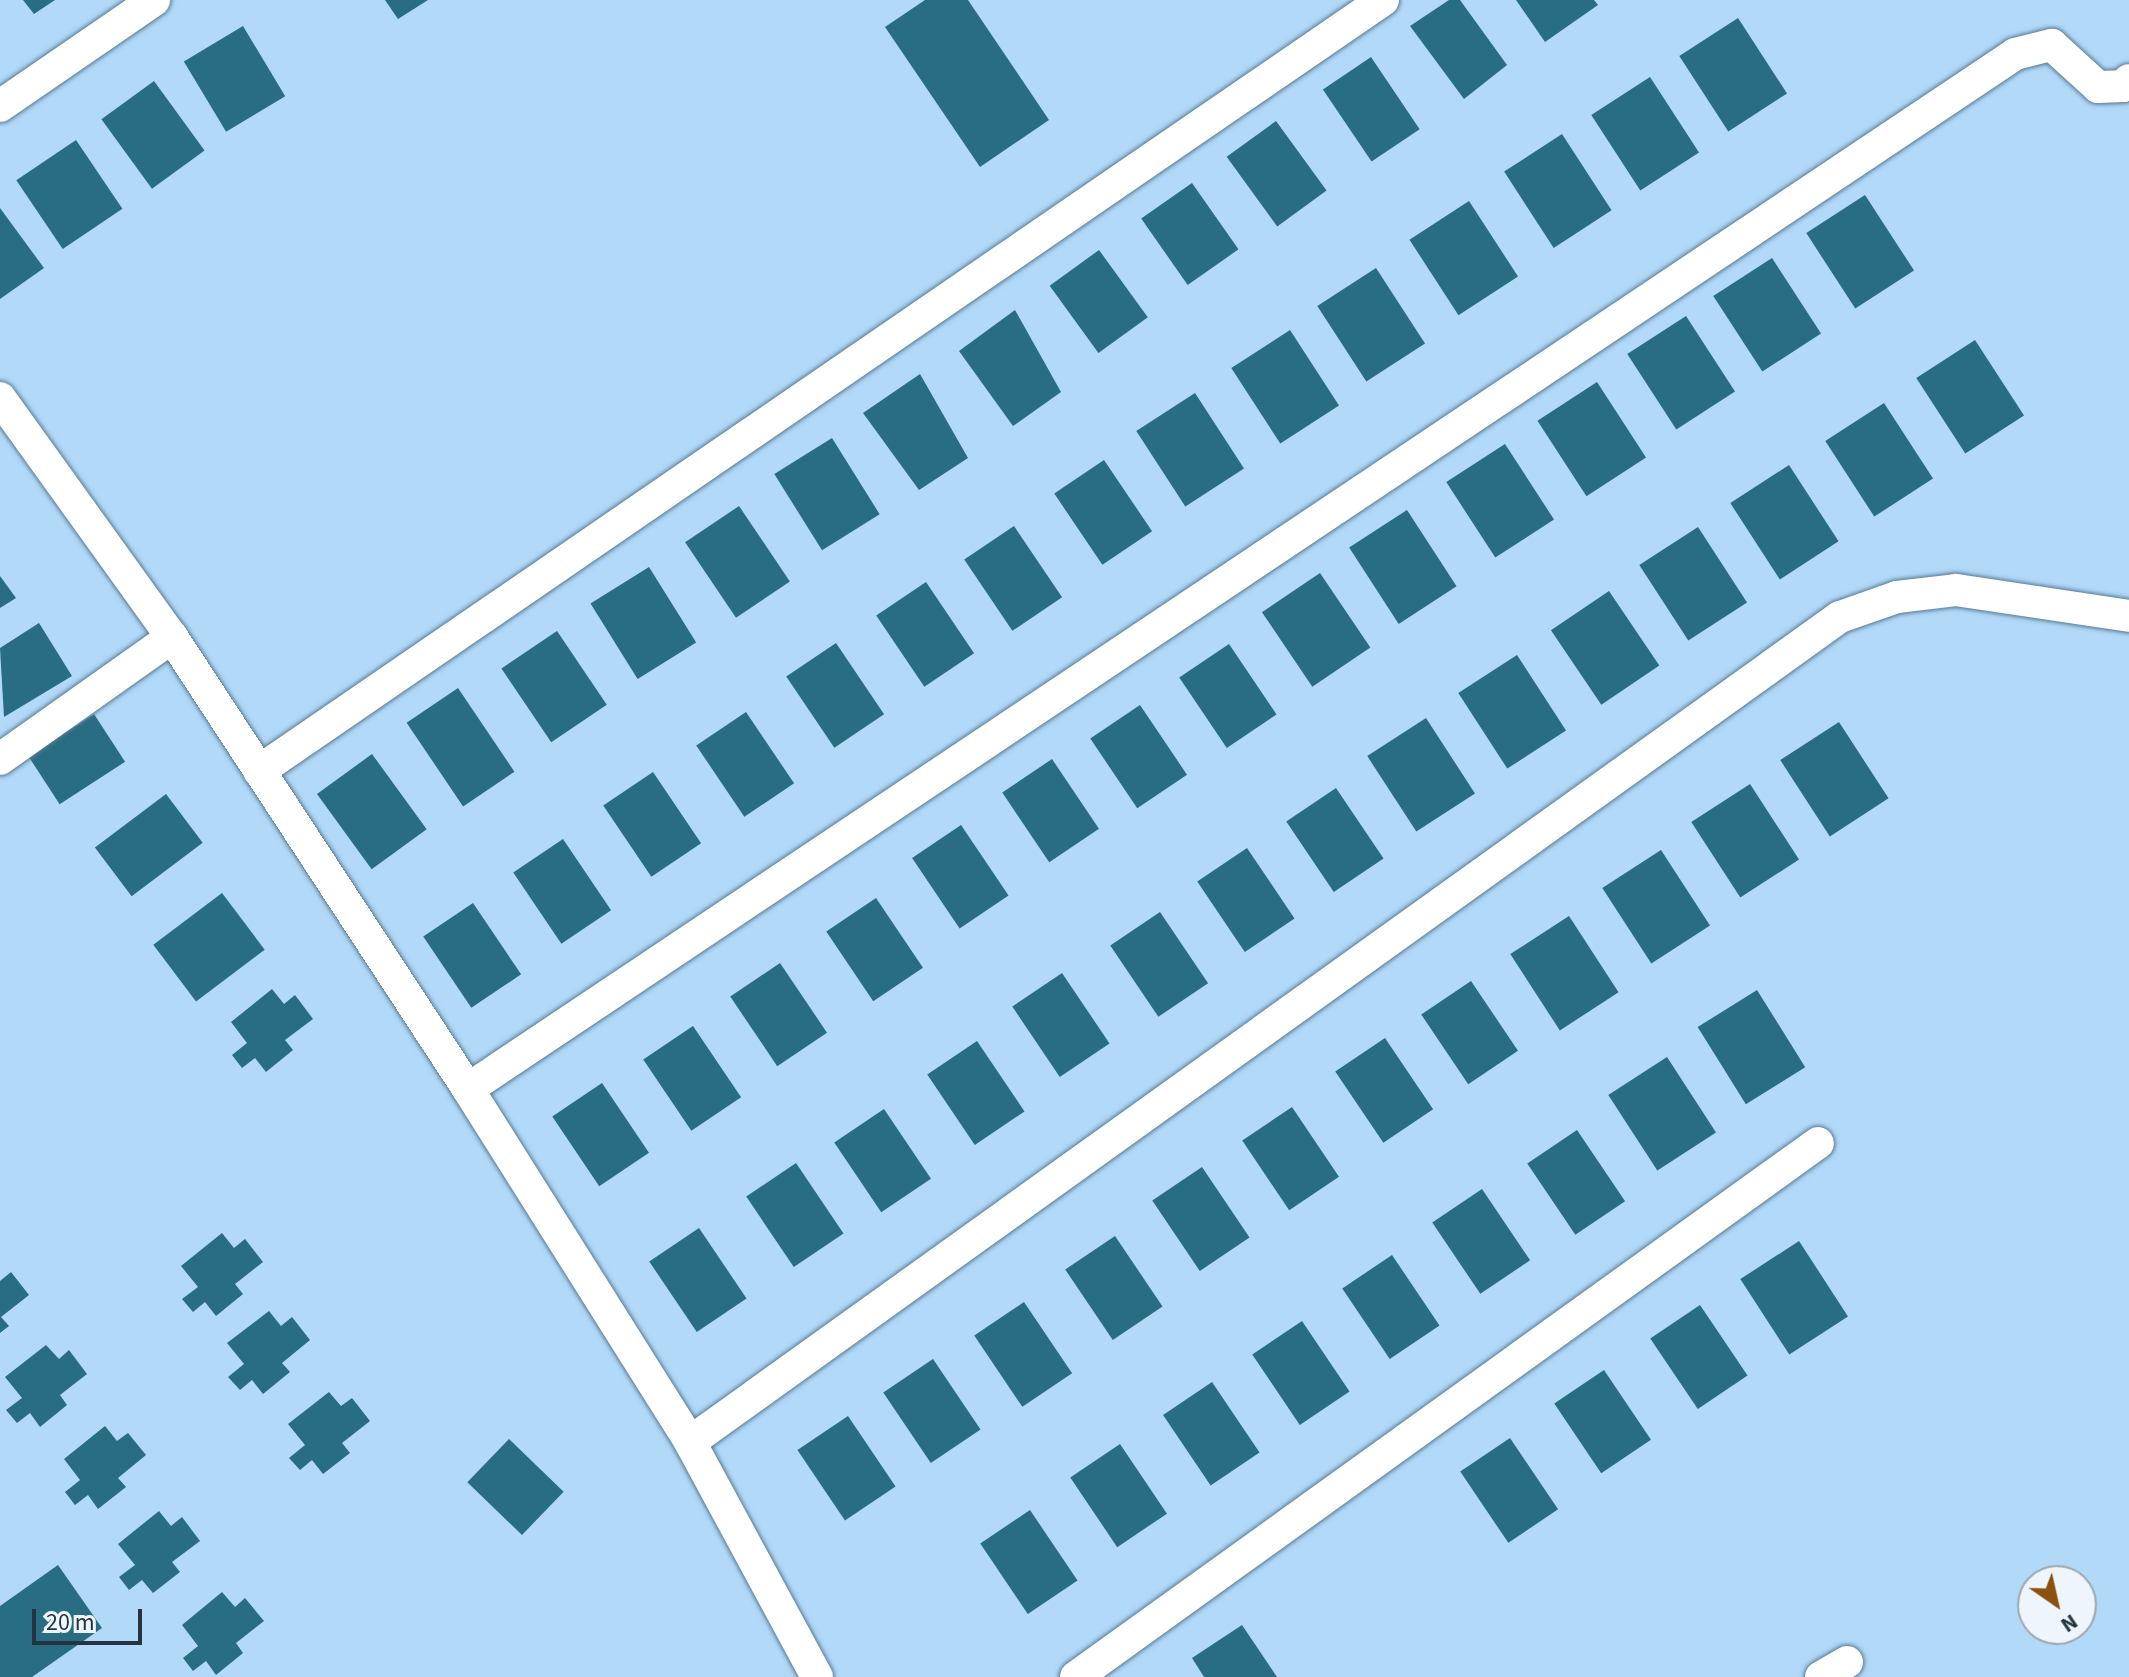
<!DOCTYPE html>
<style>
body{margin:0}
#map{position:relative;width:2129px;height:1677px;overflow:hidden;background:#b2d9f8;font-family:"Source Sans 3",sans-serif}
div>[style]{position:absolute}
.building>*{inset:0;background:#286d82;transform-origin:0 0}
.roads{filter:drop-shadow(0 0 2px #567a96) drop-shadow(0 0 2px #567a96)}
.minor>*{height:32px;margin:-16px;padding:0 16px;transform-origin:16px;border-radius:16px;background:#fff}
span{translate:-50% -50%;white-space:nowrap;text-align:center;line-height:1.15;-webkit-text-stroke:8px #eef5fc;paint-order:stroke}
.north{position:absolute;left:2017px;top:1565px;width:80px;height:80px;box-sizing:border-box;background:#eef5fc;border:2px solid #9da7b0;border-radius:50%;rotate:146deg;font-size:22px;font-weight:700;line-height:32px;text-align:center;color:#24333f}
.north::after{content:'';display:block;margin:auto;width:28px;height:36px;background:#8c510d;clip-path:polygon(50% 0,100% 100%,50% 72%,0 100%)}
.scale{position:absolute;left:32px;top:1609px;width:110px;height:36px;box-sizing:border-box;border:4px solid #24333f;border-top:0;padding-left:10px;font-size:24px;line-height:28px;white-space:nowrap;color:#24333f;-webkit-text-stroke:6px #eef5fc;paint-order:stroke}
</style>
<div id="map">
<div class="building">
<div style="clip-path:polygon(23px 0,55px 0,34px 14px)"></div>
<div style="clip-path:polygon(385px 0,428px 0,398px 19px)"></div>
<div style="clip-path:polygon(925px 0,968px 0,1049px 120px,980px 167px,885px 27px)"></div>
<div style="clip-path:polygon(1449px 0,1460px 0,1507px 65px,1464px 99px,1410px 26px)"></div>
<div style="clip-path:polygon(1516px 0,1594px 0,1598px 5px,1545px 42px)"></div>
<div style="left:1738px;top:18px;width:90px;height:70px;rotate:57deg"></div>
<div style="left:243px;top:26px;width:82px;height:69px;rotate:59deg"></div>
<div style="left:1371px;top:57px;width:87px;height:58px;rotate:56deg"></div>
<div style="left:1650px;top:77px;width:90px;height:70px;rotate:57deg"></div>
<div style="left:154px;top:81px;width:86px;height:65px;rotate:54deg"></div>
<div style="left:1276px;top:121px;width:86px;height:61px;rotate:54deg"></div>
<div style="left:1562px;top:134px;width:91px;height:69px;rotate:57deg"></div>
<div style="left:76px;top:140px;width:83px;height:72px;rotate:56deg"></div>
<div style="left:1192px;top:183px;width:81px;height:62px;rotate:55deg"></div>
<div style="left:1865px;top:195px;width:90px;height:70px;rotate:57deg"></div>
<div style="left:1469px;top:201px;width:90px;height:71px;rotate:57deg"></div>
<div style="clip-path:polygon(0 208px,44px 268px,0 299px)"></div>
<div style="left:1099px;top:250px;width:83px;height:61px;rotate:54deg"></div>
<div style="left:1772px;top:258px;width:90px;height:70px;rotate:57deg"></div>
<div style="left:1376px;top:268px;width:90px;height:70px;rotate:57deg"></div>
<div style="clip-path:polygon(1015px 310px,1061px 392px,1013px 426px,959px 351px)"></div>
<div style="left:1686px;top:316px;width:90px;height:70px;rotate:57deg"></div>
<div style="left:1290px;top:330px;width:90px;height:70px;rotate:57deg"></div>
<div style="left:1975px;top:340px;width:90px;height:70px;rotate:57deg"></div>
<div style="clip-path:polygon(920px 374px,968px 458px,919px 490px,863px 413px)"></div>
<div style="left:1597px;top:382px;width:90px;height:71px;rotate:57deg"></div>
<div style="left:1195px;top:393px;width:90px;height:70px;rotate:57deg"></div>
<div style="left:1884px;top:403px;width:90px;height:70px;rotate:57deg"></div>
<div style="left:832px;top:438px;width:90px;height:68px;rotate:58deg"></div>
<div style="left:1505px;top:444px;width:90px;height:70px;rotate:57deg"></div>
<div style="left:1104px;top:460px;width:86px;height:60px;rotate:56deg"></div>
<div style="left:1789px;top:465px;width:91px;height:70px;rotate:57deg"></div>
<div style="left:739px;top:506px;width:91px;height:65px;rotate:56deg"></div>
<div style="left:1407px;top:510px;width:91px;height:69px;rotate:57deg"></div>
<div style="left:1014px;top:526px;width:86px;height:60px;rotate:56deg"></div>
<div style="left:1698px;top:527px;width:90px;height:70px;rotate:57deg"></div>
<div style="left:649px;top:567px;width:89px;height:69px;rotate:58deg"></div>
<div style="left:1320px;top:573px;width:90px;height:70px;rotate:56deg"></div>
<div style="clip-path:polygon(0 576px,16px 598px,0 608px)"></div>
<div style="left:926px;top:582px;width:86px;height:60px;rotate:56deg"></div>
<div style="left:1609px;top:591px;width:90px;height:70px;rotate:56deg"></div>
<div style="clip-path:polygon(39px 623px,72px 676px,4px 717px,0 648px)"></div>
<div style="left:557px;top:631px;width:89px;height:67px;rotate:56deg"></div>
<div style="left:836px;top:643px;width:86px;height:60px;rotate:56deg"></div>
<div style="left:1229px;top:644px;width:85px;height:60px;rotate:56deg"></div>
<div style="left:1517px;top:655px;width:90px;height:70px;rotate:57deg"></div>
<div style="left:458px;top:688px;width:101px;height:62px;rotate:56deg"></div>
<div style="left:1140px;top:705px;width:84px;height:60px;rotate:56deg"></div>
<div style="left:746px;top:712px;width:86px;height:60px;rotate:56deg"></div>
<div style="left:94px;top:714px;width:57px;height:78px;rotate:57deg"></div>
<div style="left:1426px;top:718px;width:90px;height:70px;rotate:57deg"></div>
<div style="left:1839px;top:722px;width:91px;height:70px;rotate:57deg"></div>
<div style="left:372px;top:754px;width:93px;height:68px;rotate:54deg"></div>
<div style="left:1052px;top:759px;width:84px;height:60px;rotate:56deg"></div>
<div style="left:653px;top:772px;width:86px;height:60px;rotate:56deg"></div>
<div style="left:1750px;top:784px;width:90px;height:70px;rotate:57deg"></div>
<div style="left:1336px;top:788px;width:85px;height:60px;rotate:56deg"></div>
<div style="left:166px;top:794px;width:61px;height:89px;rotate:53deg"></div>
<div style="left:961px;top:825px;width:85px;height:59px;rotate:56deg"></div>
<div style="left:563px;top:839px;width:86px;height:60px;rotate:56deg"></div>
<div style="left:1247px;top:848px;width:85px;height:60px;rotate:56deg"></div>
<div style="left:1661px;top:850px;width:90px;height:70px;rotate:57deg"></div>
<div style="left:222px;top:893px;width:71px;height:86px;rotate:53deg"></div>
<div style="left:876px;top:898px;width:84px;height:60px;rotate:56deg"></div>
<div style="left:473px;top:903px;width:86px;height:60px;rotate:56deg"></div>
<div style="left:1160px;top:912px;width:86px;height:60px;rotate:56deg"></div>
<div style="left:1569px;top:916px;width:91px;height:70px;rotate:57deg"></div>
<div style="left:780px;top:963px;width:84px;height:60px;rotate:56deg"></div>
<div style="left:1062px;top:973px;width:85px;height:60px;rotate:56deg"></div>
<div style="left:1471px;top:981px;width:84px;height:60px;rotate:56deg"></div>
<div style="clip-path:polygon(272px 989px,284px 1004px,295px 995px,313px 1019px,285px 1040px,293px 1050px,266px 1072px,255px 1058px,242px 1068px,232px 1055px,247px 1043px,231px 1022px)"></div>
<div style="left:1757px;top:990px;width:91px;height:70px;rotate:58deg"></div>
<div style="left:693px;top:1026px;width:86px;height:60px;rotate:56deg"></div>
<div style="left:1385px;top:1038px;width:86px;height:60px;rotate:56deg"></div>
<div style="left:977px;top:1041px;width:85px;height:60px;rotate:56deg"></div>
<div style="left:1667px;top:1057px;width:90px;height:70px;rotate:57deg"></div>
<div style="left:602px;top:1083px;width:84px;height:60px;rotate:56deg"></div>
<div style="left:1292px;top:1107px;width:84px;height:60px;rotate:56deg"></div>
<div style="left:884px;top:1109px;width:84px;height:60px;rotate:56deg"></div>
<div style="left:1577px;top:1130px;width:86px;height:60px;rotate:56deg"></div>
<div style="left:796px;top:1163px;width:85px;height:60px;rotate:56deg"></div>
<div style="left:1202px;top:1167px;width:85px;height:60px;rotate:56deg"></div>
<div style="left:1482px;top:1189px;width:86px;height:60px;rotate:56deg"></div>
<div style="left:699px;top:1228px;width:85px;height:60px;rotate:56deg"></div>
<div style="clip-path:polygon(222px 1233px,234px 1248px,245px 1239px,263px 1262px,235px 1284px,243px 1294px,216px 1316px,205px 1302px,193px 1312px,182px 1299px,198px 1287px,181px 1266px)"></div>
<div style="left:1115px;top:1236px;width:85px;height:60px;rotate:56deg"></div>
<div style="left:1799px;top:1241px;width:90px;height:70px;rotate:57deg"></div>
<div style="left:1392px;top:1255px;width:85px;height:60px;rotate:56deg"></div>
<div style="clip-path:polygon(11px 1272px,29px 1295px,1px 1317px,9px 1326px,0 1333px,0 1281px)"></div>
<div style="left:1024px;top:1302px;width:86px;height:60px;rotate:56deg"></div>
<div style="left:1700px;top:1305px;width:85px;height:60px;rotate:56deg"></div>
<div style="clip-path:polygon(269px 1311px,281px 1326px,292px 1317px,310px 1340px,282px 1363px,290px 1372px,263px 1394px,252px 1380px,240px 1390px,228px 1377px,244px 1364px,227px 1343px)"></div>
<div style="left:1302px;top:1321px;width:85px;height:60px;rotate:56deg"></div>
<div style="clip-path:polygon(46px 1345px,59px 1359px,69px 1350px,87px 1374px,60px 1395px,67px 1405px,40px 1427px,30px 1413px,17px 1423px,6px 1410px,22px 1398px,5px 1377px)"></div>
<div style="left:933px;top:1359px;width:85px;height:60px;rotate:56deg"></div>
<div style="left:1604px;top:1370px;width:84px;height:60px;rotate:56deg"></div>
<div style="left:1212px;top:1382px;width:85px;height:59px;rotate:56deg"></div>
<div style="clip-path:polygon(329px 1392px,341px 1406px,352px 1398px,370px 1421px,342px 1443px,350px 1453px,323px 1474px,312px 1460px,300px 1470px,289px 1458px,305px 1445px,288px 1424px)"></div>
<div style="left:848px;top:1416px;width:85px;height:61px;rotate:56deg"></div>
<div style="clip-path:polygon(105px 1426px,117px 1441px,128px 1433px,146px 1455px,118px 1478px,126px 1487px,98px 1509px,88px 1495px,75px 1505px,65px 1492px,80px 1480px,64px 1459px)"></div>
<div style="left:1510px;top:1438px;width:86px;height:60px;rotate:56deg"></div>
<div style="left:509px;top:1439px;width:76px;height:60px;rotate:44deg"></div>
<div style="left:1120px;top:1444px;width:84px;height:60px;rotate:56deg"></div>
<div style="left:1030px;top:1510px;width:85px;height:60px;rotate:56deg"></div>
<div style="clip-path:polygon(159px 1511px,171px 1526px,182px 1517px,200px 1541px,172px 1562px,180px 1572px,153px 1593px,142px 1580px,129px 1590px,119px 1577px,135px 1565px,118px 1544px)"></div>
<div style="clip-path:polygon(58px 1565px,102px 1628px,32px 1677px,0 1677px,0 1606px)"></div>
<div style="clip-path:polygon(222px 1592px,235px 1607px,245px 1598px,264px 1621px,236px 1643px,243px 1653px,216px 1675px,206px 1661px,193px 1671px,183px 1658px,198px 1646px,182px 1625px)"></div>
<div style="clip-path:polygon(1242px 1625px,1277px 1677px,1204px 1677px,1192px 1658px)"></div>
</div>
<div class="roads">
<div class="minor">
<div style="left:0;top:106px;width:187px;rotate:-34.5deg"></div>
<div style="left:0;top:398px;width:294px;rotate:54.3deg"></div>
<div style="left:172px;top:637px;width:540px;rotate:56.78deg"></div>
<div style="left:468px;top:1089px;width:417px;rotate:57.8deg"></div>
<div style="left:690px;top:1442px;width:267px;rotate:61.6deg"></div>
<div style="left:0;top:759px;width:211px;rotate:-35.3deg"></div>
<div style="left:259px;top:771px;width:1363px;rotate:-34.45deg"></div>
<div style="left:468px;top:1089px;width:1861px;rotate:-33.78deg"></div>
<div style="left:2015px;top:54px;width:38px;rotate:-14deg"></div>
<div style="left:2052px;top:45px;width:62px;rotate:42.4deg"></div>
<div style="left:2098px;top:87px;width:25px;rotate:-2deg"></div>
<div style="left:2123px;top:86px;width:8px;rotate:-45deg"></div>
<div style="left:690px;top:1442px;width:1415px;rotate:-35.66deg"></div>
<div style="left:1840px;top:617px;width:60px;rotate:-19.3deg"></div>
<div style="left:1897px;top:597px;width:59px;rotate:-6.8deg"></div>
<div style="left:1956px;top:590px;width:175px;rotate:8.5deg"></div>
<div style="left:1076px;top:1677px;width:914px;rotate:-35.74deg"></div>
<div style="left:1821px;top:1677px;width:30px;rotate:-30deg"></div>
</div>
</div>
<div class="north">N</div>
<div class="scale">20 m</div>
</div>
